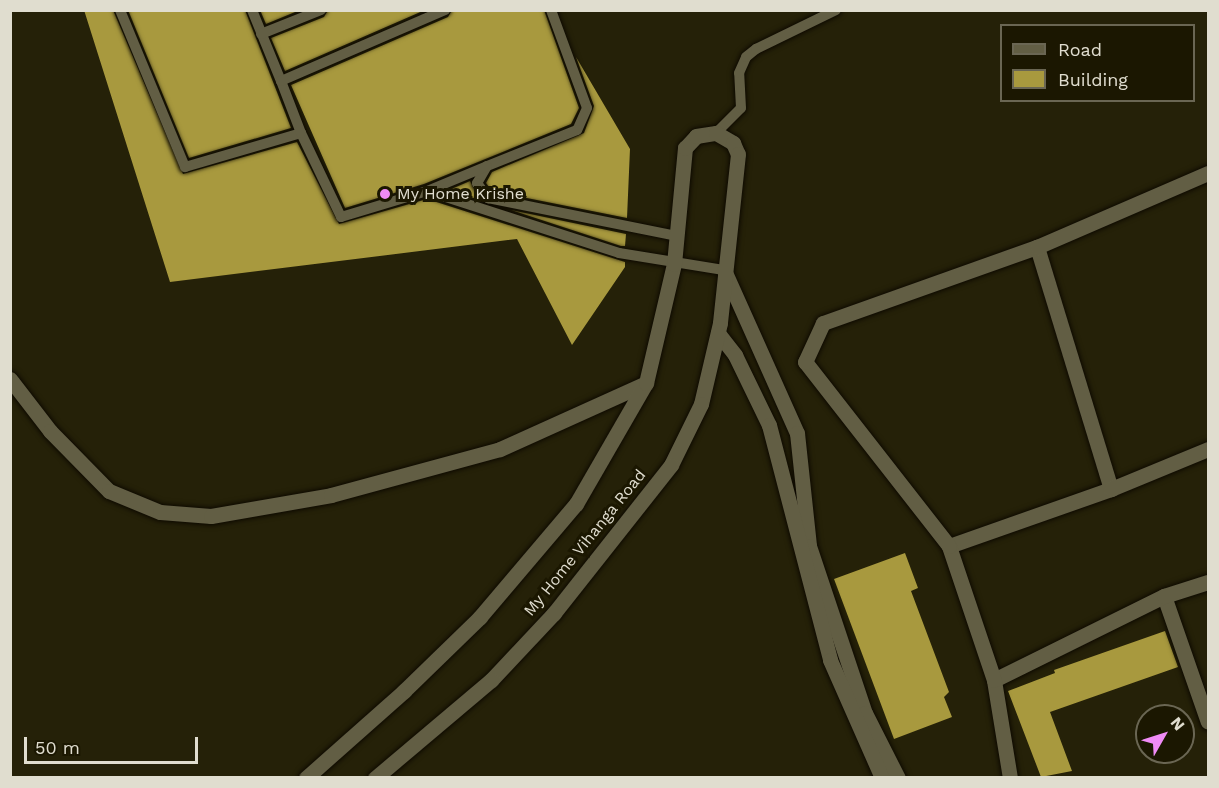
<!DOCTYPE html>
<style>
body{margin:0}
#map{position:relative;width:1219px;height:788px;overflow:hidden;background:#252108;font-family:"Work Sans",sans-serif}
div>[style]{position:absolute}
.building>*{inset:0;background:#a8993e}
.roads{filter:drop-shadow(0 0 2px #0e0a00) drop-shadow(0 0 2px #0e0a00)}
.service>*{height:10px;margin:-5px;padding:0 5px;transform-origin:5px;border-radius:5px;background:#625e44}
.minor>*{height:15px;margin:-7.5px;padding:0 7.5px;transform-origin:7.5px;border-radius:7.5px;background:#625e44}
.tertiary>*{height:15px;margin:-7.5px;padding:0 7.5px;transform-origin:7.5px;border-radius:7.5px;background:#625e44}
.dots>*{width:16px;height:16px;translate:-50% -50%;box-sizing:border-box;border:3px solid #1b1701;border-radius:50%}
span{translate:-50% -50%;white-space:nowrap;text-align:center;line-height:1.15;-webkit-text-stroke:6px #1b1701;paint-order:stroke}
.poi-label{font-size:16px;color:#e0ddcf}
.left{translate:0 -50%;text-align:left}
.street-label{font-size:16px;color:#e0ddcf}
.frame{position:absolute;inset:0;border:12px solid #e0ddcf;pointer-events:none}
.legend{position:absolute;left:1000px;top:24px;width:195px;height:78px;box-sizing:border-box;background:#1b1701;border:2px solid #6a6653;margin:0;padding:8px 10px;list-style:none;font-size:18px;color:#e0ddcf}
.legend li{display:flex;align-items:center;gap:12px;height:30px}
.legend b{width:30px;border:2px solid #6a6653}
.north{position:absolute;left:1135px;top:704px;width:60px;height:60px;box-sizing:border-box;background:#1b1701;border:2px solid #6a6653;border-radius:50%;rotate:51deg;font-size:16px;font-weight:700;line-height:24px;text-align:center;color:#e0ddcf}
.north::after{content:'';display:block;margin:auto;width:21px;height:27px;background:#f08bf6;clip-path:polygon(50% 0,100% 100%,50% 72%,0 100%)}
.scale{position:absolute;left:24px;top:737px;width:174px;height:27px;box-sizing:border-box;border:3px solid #e0ddcf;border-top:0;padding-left:8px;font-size:18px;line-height:21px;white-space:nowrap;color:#e0ddcf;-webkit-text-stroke:4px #1b1701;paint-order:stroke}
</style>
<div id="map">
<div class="building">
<div style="clip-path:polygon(84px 10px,113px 10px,183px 174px,297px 142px,339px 224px,427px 199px,625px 262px,625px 267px,572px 345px,517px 239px,170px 282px)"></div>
<div style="clip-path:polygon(128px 10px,245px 10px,291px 128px,189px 158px)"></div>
<div style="clip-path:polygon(260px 10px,300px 10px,266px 24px)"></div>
<div style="clip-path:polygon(328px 10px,425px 10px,285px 71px,271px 38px,324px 17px)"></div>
<div style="clip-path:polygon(452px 10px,544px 10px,579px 108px,571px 124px,424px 184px,345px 208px,291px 85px,448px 17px)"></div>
<div style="clip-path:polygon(576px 57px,630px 149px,627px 218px,492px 191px,486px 183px,492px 172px,584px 133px,594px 106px)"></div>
<div style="clip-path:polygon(470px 181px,480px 200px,449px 190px)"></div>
<div style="clip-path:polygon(511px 210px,626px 234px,625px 246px,621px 246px)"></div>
<div style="clip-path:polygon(905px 553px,918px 588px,911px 591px,949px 692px,944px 697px,952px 717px,894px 739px,834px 579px)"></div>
<div style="clip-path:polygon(1165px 631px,1178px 667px,1050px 712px,1072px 771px,1041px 777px,1008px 691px,1055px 673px,1054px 670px)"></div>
</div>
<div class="roads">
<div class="service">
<div style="left:120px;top:10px;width:170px;rotate:67.5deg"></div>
<div style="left:185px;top:167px;width:121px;rotate:-16.3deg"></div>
<div style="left:301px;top:133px;width:93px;rotate:64.5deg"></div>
<div style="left:341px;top:217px;width:90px;rotate:-16.8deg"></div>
<div style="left:427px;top:191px;width:202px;rotate:17.9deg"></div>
<div style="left:619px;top:253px;width:106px;rotate:9.2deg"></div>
<div style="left:252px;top:10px;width:77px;rotate:67.8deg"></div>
<div style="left:551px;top:10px;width:104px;rotate:69.8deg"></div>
<div style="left:587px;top:108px;width:24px;rotate:114deg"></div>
<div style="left:577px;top:130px;width:97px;rotate:158.2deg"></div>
<div style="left:487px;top:166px;width:20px;rotate:120deg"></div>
<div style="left:477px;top:183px;width:19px;rotate:54deg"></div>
<div style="left:488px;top:198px;width:192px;rotate:11.4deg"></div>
<div style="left:261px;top:34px;width:65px;rotate:-21.8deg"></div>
<div style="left:301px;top:133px;width:56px;rotate:-111deg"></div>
<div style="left:281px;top:81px;width:179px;rotate:-23.4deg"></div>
<div style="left:716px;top:133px;width:35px;rotate:-45deg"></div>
<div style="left:741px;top:108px;width:35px;rotate:-93deg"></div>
<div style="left:739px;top:73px;width:17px;rotate:-66deg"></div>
<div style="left:746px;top:57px;width:13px;rotate:-39deg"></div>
<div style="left:756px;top:49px;width:89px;rotate:-26deg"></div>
<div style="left:427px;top:191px;width:65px;rotate:-22.6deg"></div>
</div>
<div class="minor">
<div style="left:1037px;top:247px;width:253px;rotate:73deg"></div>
<div style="left:724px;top:270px;width:179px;rotate:65.9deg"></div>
<div style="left:797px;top:433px;width:114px;rotate:83.9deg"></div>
<div style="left:809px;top:546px;width:176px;rotate:71.5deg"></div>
<div style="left:865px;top:713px;width:73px;rotate:63.1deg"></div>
<div style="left:718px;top:333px;width:28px;rotate:52deg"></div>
<div style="left:735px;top:355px;width:78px;rotate:64.1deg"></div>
<div style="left:769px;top:425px;width:243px;rotate:75.4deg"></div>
<div style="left:830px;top:660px;width:129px;rotate:66.2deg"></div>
<div style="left:10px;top:379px;width:66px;rotate:52.4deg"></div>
<div style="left:50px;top:431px;width:84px;rotate:45.5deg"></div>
<div style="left:109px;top:491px;width:55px;rotate:22.4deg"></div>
<div style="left:160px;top:512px;width:51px;rotate:4.5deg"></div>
<div style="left:211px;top:516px;width:122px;rotate:-9.9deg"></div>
<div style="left:331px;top:495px;width:175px;rotate:-15.2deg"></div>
<div style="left:500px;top:449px;width:160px;rotate:-24.3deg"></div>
<div style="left:949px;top:546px;width:172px;rotate:-19.4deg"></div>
<div style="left:1111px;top:489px;width:105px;rotate:-22.4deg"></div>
<div style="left:1164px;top:596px;width:133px;rotate:70.8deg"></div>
<div style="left:994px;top:680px;width:190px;rotate:-26.3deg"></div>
<div style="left:1164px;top:596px;width:46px;rotate:-17.7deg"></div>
<div style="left:1010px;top:778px;width:99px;rotate:-99.3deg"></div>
<div style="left:994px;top:680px;width:141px;rotate:-108.6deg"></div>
<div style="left:949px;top:546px;width:234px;rotate:-128deg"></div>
<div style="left:805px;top:362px;width:43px;rotate:-65.2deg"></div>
<div style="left:823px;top:323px;width:227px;rotate:-19.6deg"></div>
<div style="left:1037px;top:247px;width:186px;rotate:-23.4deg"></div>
</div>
<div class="tertiary">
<div style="left:306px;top:778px;width:131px;rotate:-41.6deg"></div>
<div style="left:404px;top:691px;width:106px;rotate:-44.2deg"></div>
<div style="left:480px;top:617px;width:148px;rotate:-49.7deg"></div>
<div style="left:576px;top:504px;width:140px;rotate:-60deg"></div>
<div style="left:646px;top:383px;width:122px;rotate:-76.8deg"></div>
<div style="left:674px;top:264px;width:117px;rotate:-84.6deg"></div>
<div style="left:685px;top:148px;width:16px;rotate:-47deg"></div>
<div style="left:696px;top:136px;width:20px;rotate:-9deg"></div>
<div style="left:716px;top:133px;width:20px;rotate:30deg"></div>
<div style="left:733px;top:143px;width:12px;rotate:66deg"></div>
<div style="left:738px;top:154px;width:170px;rotate:96.1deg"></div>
<div style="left:720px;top:323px;width:83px;rotate:103.2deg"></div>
<div style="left:701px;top:404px;width:68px;rotate:116.2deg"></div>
<div style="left:671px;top:465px;width:189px;rotate:128.3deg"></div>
<div style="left:554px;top:613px;width:92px;rotate:133.2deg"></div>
<div style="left:491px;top:680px;width:152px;rotate:139.8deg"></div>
</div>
</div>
<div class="dots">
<div style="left:385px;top:194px;background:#f08bf6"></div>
</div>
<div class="poi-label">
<span class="left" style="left:397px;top:194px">My Home Krishe</span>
</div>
<div class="street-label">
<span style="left:585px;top:543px;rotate:-51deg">My Home Vihanga Road</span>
</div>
<div class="frame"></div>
<ul class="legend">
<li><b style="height:8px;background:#625e44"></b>Road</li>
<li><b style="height:16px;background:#a8993e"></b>Building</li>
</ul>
<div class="north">N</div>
<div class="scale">50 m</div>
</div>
